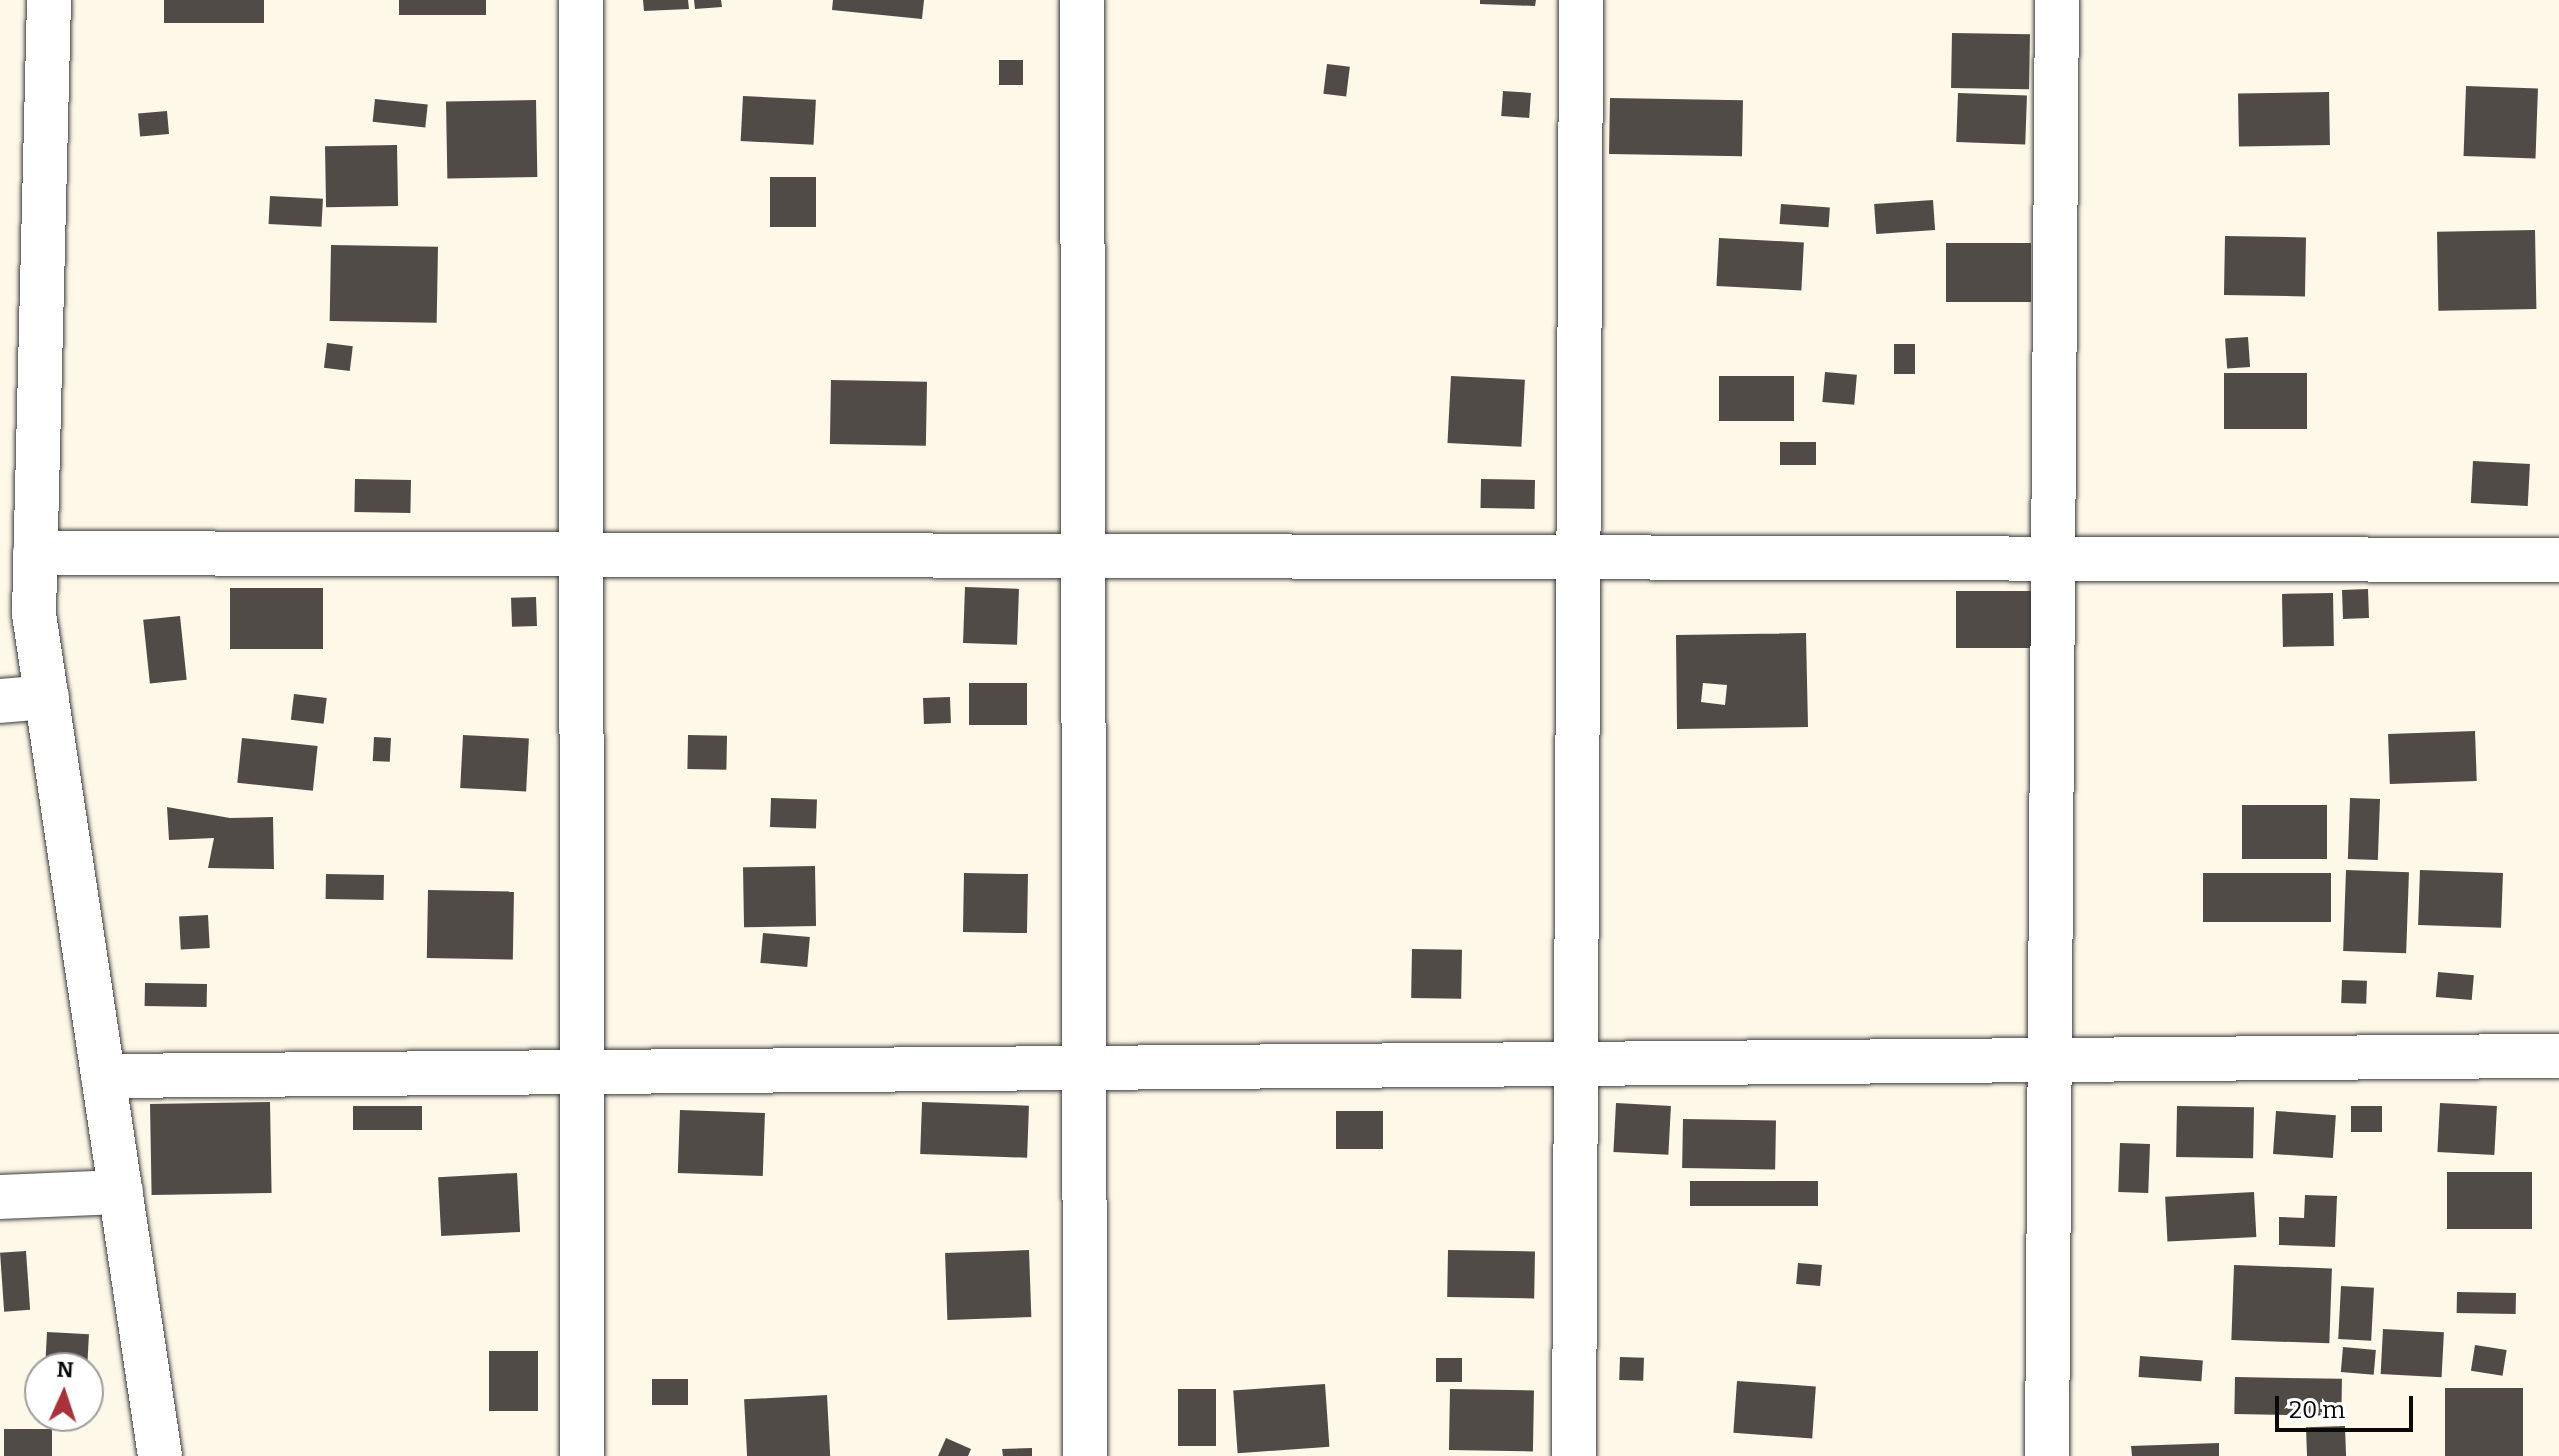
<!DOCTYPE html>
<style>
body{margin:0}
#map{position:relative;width:2559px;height:1456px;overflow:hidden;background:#fdf8e8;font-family:Bitter,serif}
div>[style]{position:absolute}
.building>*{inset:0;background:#514b47;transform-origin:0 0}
.roads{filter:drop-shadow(0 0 2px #3d3d3d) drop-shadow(0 0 2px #3d3d3d)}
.minor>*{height:44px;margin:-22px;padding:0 22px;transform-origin:22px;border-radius:22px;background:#fff}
span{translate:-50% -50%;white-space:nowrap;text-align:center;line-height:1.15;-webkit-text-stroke:8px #fff;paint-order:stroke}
.north{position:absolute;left:24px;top:1352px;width:80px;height:80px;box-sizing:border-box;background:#fff;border:2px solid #9d9d9d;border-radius:50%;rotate:3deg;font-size:22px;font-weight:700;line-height:32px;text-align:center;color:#0a0a0a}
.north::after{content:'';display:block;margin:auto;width:28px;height:36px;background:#aa3139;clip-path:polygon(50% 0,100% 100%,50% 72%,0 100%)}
.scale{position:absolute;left:2275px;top:1396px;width:138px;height:36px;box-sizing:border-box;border:4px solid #0a0a0a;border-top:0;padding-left:10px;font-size:24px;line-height:28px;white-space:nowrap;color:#0a0a0a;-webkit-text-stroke:6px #fff;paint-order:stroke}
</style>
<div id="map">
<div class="building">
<div style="left:164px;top:0;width:100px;height:23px"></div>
<div style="left:399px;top:0;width:87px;height:15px"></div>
<div style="clip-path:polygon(643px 0,688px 0,689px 9px,644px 11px)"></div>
<div style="clip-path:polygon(694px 0,721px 0,722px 7px,695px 9px)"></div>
<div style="clip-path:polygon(833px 0,924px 0,922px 19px,832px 10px)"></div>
<div style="clip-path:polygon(1480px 0,1536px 0,1535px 6px,1480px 4px)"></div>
<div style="left:1952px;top:33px;width:78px;height:55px;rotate:1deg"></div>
<div style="left:999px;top:60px;width:24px;height:25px"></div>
<div style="left:1327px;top:64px;width:23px;height:30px;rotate:7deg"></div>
<div style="left:2466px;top:86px;width:72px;height:70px;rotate:2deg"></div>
<div style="left:1503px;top:91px;width:28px;height:25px;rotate:4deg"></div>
<div style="left:2329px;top:92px;width:53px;height:91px;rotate:89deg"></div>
<div style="left:1958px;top:93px;width:69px;height:49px;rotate:2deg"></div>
<div style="left:743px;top:96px;width:73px;height:45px;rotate:3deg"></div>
<div style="left:1610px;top:98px;width:133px;height:56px;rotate:1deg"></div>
<div style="left:375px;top:99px;width:53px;height:23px;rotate:6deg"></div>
<div style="left:536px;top:100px;width:77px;height:90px;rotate:89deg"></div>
<div style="left:167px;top:111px;width:23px;height:29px;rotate:85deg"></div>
<div style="left:397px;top:145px;width:61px;height:72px;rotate:89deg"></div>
<div style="left:770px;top:177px;width:46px;height:50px"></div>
<div style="left:270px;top:196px;width:53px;height:28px;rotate:3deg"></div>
<div style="left:1933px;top:200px;width:30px;height:59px;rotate:86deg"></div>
<div style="left:1781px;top:204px;width:49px;height:20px;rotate:4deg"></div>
<div style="left:2535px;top:230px;width:79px;height:98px;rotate:89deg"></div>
<div style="left:2225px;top:236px;width:81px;height:59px;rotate:1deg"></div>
<div style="left:1719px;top:238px;width:85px;height:48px;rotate:3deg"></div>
<div style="left:1946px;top:243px;width:85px;height:59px"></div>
<div style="left:331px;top:245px;width:107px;height:76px;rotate:1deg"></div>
<div style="left:2248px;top:337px;width:30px;height:23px;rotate:86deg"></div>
<div style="left:327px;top:343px;width:26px;height:25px;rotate:7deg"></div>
<div style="left:1894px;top:344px;width:21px;height:30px"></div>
<div style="left:1825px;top:372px;width:32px;height:30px;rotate:5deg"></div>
<div style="left:2224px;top:373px;width:83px;height:56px"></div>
<div style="left:1451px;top:376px;width:74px;height:67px;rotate:3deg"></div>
<div style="left:1719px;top:376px;width:75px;height:45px"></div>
<div style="left:831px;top:380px;width:96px;height:64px;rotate:1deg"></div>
<div style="left:1780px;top:442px;width:36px;height:23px"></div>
<div style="left:2473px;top:461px;width:57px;height:42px;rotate:3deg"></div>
<div style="left:355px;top:479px;width:56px;height:33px;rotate:1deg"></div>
<div style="left:1481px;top:479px;width:54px;height:29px;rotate:1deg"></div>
<div style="left:965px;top:587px;width:54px;height:56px;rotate:2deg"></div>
<div style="left:323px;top:588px;width:61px;height:93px;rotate:90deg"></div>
<div style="left:2368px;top:589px;width:29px;height:26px;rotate:88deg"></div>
<div style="left:1956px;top:591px;width:78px;height:57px"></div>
<div style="left:2333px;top:593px;width:53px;height:51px;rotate:89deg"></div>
<div style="left:536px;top:597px;width:29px;height:25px;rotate:88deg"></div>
<div style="left:180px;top:616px;width:64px;height:37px;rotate:84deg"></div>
<div style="clip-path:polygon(evenodd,1806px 633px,1808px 727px,1677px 729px,1676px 635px,1806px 633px,1703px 683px,1727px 685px,1725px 705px,1701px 702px,1703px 683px)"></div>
<div style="left:969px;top:683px;width:58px;height:42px"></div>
<div style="left:294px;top:694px;width:33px;height:26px;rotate:7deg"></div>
<div style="left:950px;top:697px;width:26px;height:27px;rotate:88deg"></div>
<div style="left:2475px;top:731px;width:50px;height:87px;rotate:88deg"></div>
<div style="left:463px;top:735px;width:66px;height:53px;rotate:3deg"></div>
<div style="left:688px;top:735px;width:39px;height:34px;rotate:1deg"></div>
<div style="left:374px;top:737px;width:17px;height:24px;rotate:3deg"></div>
<div style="left:242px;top:738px;width:76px;height:45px;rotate:6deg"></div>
<div style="left:771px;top:798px;width:46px;height:29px;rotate:2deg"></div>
<div style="left:2350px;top:798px;width:30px;height:61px;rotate:2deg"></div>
<div style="left:2242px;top:805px;width:85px;height:54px"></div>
<div style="clip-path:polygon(167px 807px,230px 818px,273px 817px,274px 869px,208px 868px,214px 838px,169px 840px)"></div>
<div style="left:815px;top:866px;width:60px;height:72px;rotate:89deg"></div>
<div style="left:2346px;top:870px;width:63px;height:81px;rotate:2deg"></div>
<div style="left:2420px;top:870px;width:83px;height:55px;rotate:2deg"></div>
<div style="left:964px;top:873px;width:64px;height:59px;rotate:1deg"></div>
<div style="left:2203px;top:873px;width:128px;height:49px"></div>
<div style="left:326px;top:874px;width:58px;height:25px;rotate:1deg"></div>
<div style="left:428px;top:890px;width:86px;height:68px;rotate:1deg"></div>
<div style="left:208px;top:915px;width:33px;height:29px;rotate:87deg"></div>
<div style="left:763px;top:933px;width:47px;height:30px;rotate:5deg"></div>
<div style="left:1412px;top:949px;width:50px;height:49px;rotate:1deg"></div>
<div style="left:2438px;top:972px;width:36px;height:25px;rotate:5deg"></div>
<div style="left:2342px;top:980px;width:25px;height:23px;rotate:2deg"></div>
<div style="left:145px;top:983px;width:62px;height:23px;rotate:1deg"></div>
<div style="left:270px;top:1102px;width:91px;height:120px;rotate:89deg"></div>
<div style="left:922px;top:1102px;width:107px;height:52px;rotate:2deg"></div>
<div style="left:1616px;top:1103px;width:55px;height:49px;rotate:3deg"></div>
<div style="left:2440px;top:1103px;width:57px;height:49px;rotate:3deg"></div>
<div style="left:353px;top:1106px;width:69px;height:24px"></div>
<div style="left:2177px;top:1106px;width:77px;height:51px;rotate:1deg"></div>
<div style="left:2382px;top:1106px;width:26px;height:31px;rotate:90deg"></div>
<div style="left:680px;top:1110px;width:85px;height:63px;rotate:2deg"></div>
<div style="left:1336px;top:1111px;width:47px;height:38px"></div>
<div style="left:2276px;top:1111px;width:60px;height:43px;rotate:4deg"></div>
<div style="left:1683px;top:1119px;width:93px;height:49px;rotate:1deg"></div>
<div style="left:2120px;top:1143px;width:30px;height:49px;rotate:2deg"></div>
<div style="left:2447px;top:1172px;width:85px;height:57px"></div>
<div style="left:517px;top:1173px;width:59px;height:79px;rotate:87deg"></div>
<div style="left:1818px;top:1181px;width:25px;height:128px;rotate:90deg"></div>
<div style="left:2254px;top:1192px;width:45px;height:89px;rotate:87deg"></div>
<div style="clip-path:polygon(2305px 1195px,2337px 1196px,2335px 1247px,2279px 1245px,2279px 1217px,2304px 1218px)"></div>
<div style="left:1029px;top:1250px;width:67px;height:84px;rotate:88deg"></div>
<div style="left:1448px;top:1250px;width:87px;height:47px;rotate:1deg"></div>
<div style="left:26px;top:1251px;width:59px;height:26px;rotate:86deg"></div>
<div style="left:1798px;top:1263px;width:24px;height:21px;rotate:5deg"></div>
<div style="left:2234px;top:1265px;width:98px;height:75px;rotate:2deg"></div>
<div style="left:2341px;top:1286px;width:33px;height:53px;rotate:3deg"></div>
<div style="left:2457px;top:1292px;width:59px;height:21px;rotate:1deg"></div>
<div style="left:2383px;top:1329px;width:61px;height:45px;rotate:3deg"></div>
<div style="left:47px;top:1332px;width:42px;height:36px;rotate:3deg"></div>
<div style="left:2475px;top:1345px;width:32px;height:26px;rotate:9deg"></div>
<div style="left:2343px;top:1347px;width:33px;height:25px;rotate:5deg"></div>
<div style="left:489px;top:1351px;width:49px;height:60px"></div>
<div style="left:2140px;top:1356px;width:63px;height:21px;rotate:4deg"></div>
<div style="left:1620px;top:1357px;width:24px;height:23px;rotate:2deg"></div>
<div style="left:1436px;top:1358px;width:26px;height:24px"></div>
<div style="left:2235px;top:1377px;width:107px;height:37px;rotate:1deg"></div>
<div style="left:688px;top:1379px;width:26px;height:36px;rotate:90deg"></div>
<div style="left:1737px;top:1381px;width:79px;height:52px;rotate:4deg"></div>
<div style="left:1325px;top:1384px;width:63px;height:92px;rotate:86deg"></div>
<div style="left:2523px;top:1388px;width:68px;height:78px;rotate:90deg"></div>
<div style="left:1216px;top:1389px;width:57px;height:38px;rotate:90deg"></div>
<div style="left:1450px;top:1389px;width:84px;height:61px;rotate:1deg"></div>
<div style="left:827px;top:1395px;width:61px;height:83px;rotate:87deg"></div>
<div style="left:2345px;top:1426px;width:30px;height:39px;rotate:88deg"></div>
<div style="left:4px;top:1429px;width:48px;height:27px"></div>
<div style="clip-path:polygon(946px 1438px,971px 1449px,968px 1456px,938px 1456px)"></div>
<div style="clip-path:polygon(2219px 1443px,2219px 1456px,2132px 1456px,2131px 1446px)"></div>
<div style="clip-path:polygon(1032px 1448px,1032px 1456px,1003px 1456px,1002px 1449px)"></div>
</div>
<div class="roads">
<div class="minor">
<div style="left:49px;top:0;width:614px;rotate:91.4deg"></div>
<div style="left:34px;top:614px;width:851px;rotate:81.49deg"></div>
<div style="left:581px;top:0;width:1456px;rotate:89.96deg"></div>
<div style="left:1082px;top:0;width:1456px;rotate:89.88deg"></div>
<div style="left:35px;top:553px;width:2524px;rotate:0.16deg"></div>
<div style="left:0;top:701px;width:47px;rotate:-4.9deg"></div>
<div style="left:103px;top:1076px;width:2456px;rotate:-0.47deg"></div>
<div style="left:0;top:1197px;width:121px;rotate:-2.4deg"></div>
<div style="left:1574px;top:1456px;width:1456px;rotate:-89.72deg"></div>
<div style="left:2047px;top:1456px;width:1456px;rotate:-89.61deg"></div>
</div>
</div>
<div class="north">N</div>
<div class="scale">20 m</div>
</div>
